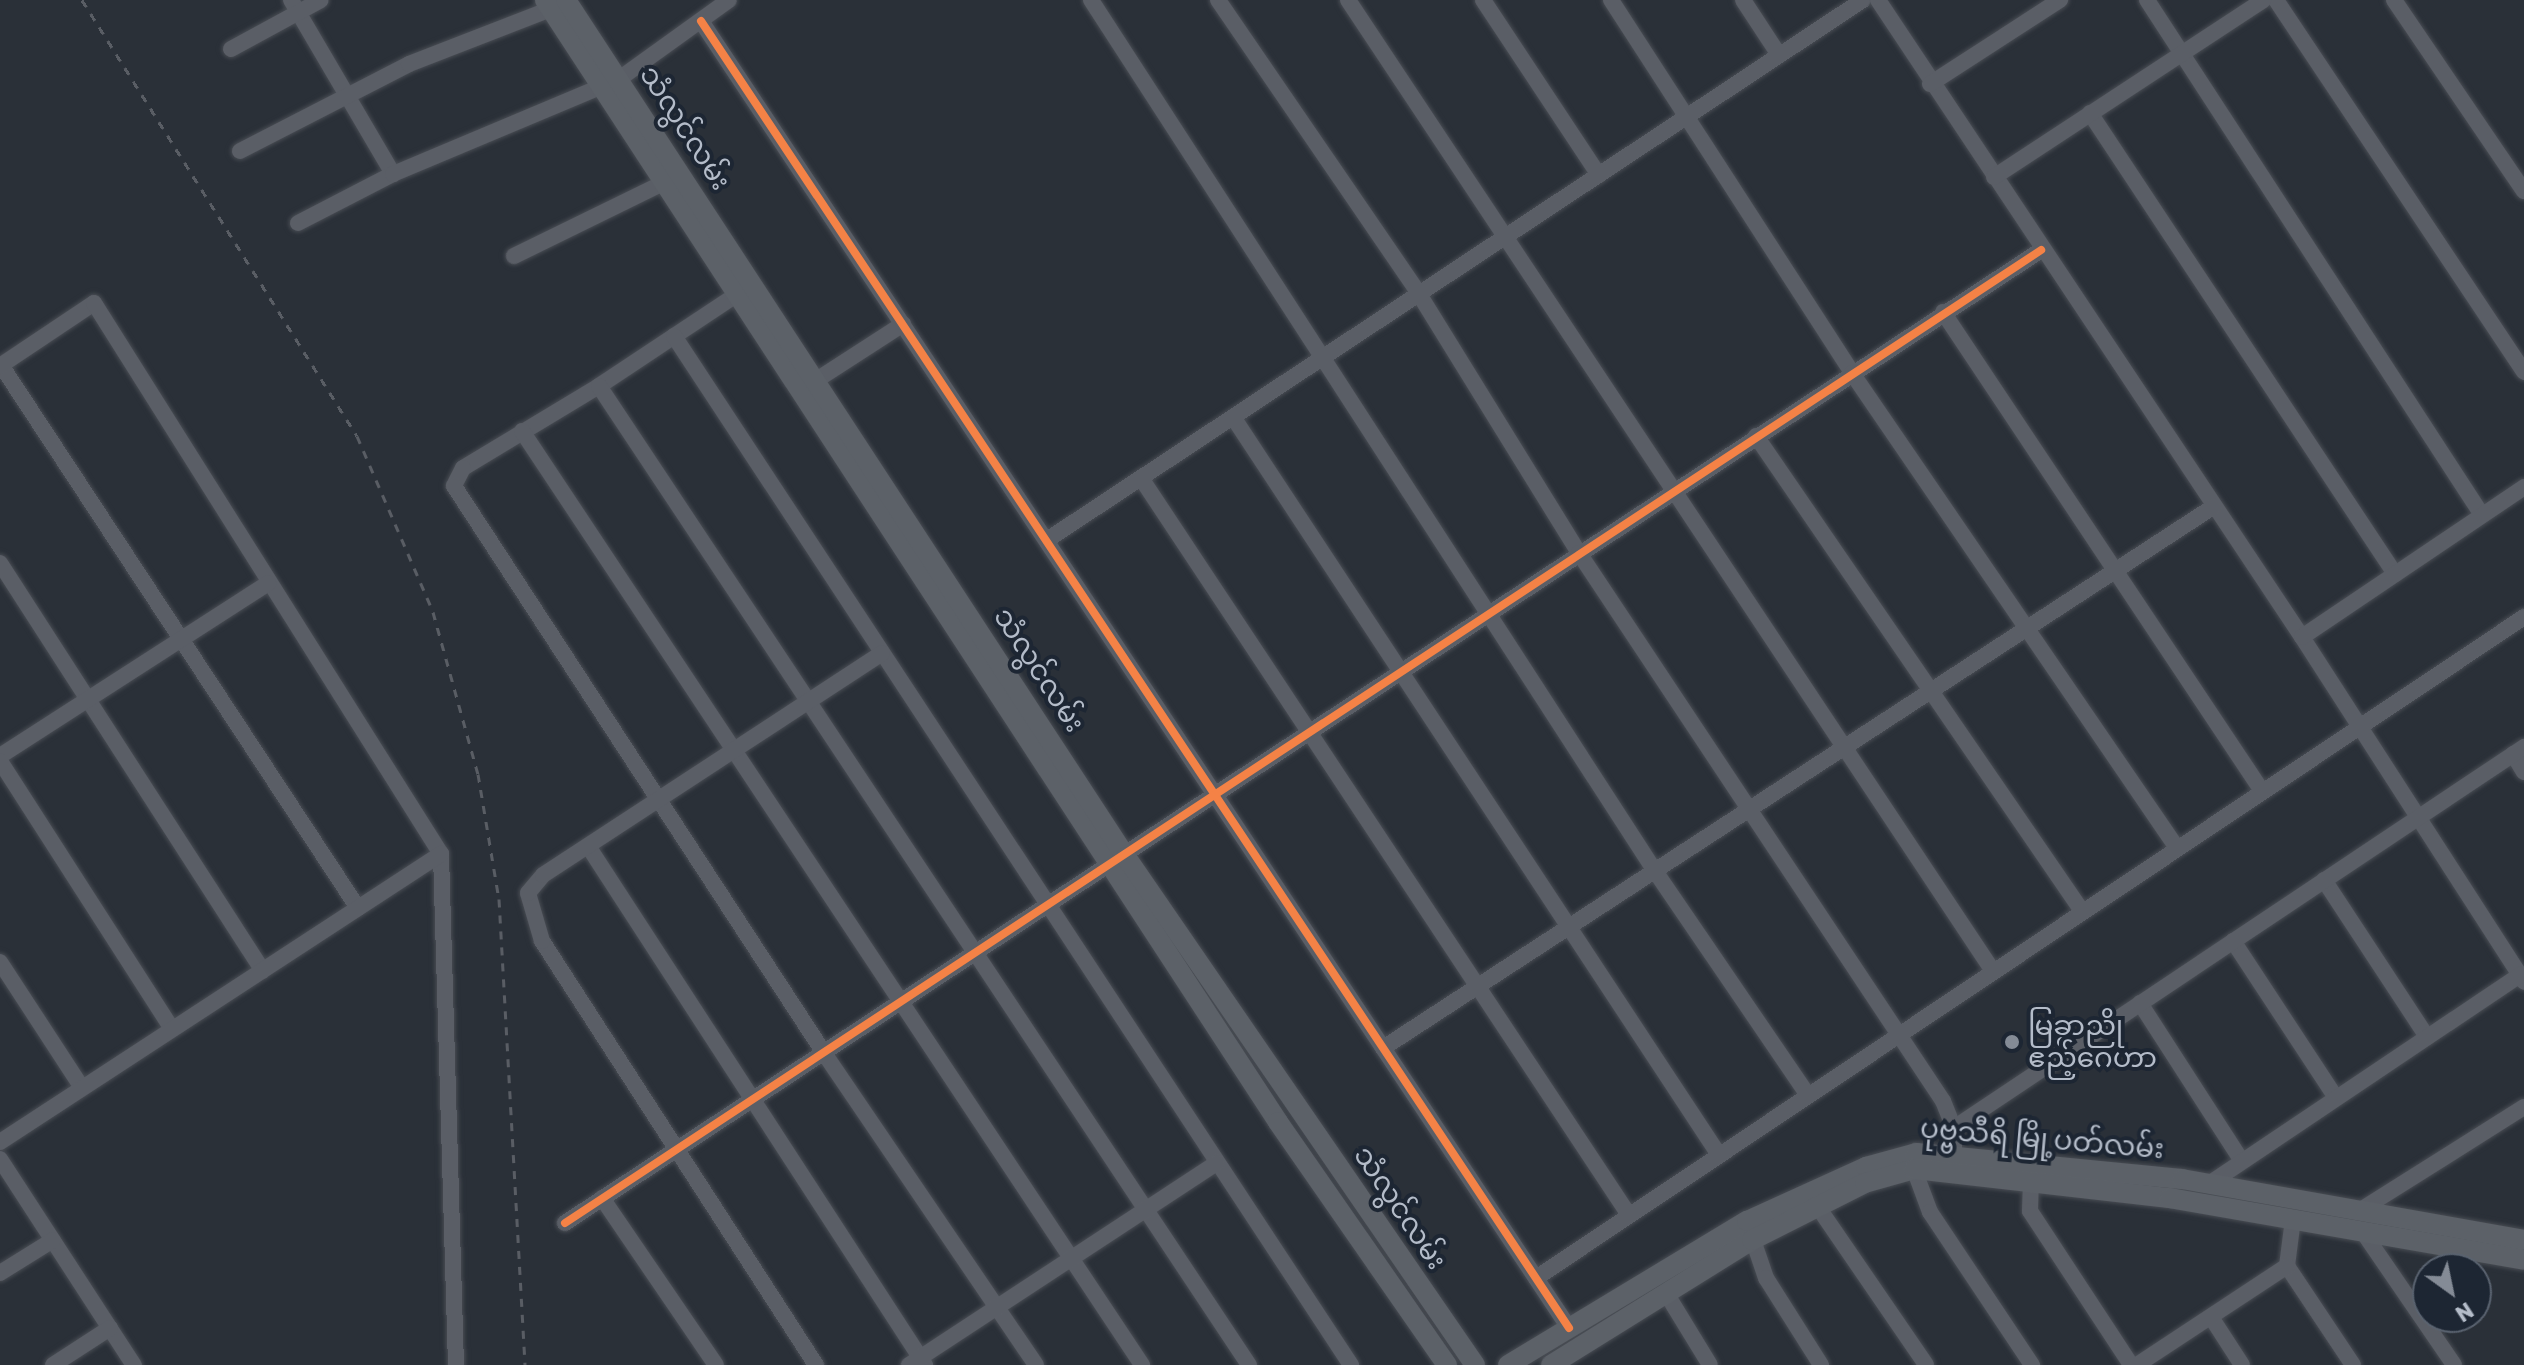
<!DOCTYPE html>
<meta charset="utf-8">
<style>
body{margin:0}
#map{position:relative;width:2524px;height:1365px;overflow:hidden;background:#2a3038;font-family:Rubik,"Noto Sans Myanmar",sans-serif}
div>[style]{position:absolute}
.roads{filter:drop-shadow(0 0 2px #484c53) drop-shadow(0 0 2px #484c53)}
.minor>*{height:16px;margin:-8px;padding:0 8px;transform-origin:8px;border-radius:8px;background:#5a5e66}
.major>*{height:20px;margin:-10px;padding:0 10px;transform-origin:10px;border-radius:10px;background:#5c6168}
.rail>*{height:3px;margin-top:-1.5px;transform-origin:0;background:repeating-linear-gradient(90deg,#595d64 0 8px,transparent 0 16px)}
.cycleway>*{height:8px;margin:-4px;padding:0 4px;transform-origin:4px;border-radius:4px;background:#f48246}
.dots>*{width:22px;height:22px;translate:-50% -50%;box-sizing:border-box;border:4px solid #1d2633;border-radius:50%}
span{translate:-50% -50%;white-space:nowrap;text-align:center;line-height:1.15;-webkit-text-stroke:8px #1d2633;paint-order:stroke}
.street-label{font-size:28px;color:#b4bcc9}
.poi-label{font-size:28px;color:#b4bcc9}
.left{translate:0 -50%;text-align:left}
.north{position:absolute;left:2412px;top:1253px;width:80px;height:80px;box-sizing:border-box;background:#1d2633;border:2px solid #59626f;border-radius:50%;rotate:147deg;font-size:22px;font-weight:700;line-height:32px;text-align:center;color:#b4bcc9}
.north::after{content:'';display:block;margin:auto;width:28px;height:36px;background:#848b96;clip-path:polygon(50% 0,100% 100%,50% 72%,0 100%)}
</style>
<div id="map">
<div class="roads">
<div class="minor">
<div style="left:291px;top:0;width:202px;rotate:59.6deg"></div>
<div style="left:1091px;top:0;width:1038px;rotate:57.08deg"></div>
<div style="left:1655px;top:871px;width:271px;rotate:55.7deg"></div>
<div style="left:1218px;top:0;width:356px;rotate:55.6deg"></div>
<div style="left:1419px;top:294px;width:304px;rotate:58.3deg"></div>
<div style="left:1579px;top:553px;width:658px;rotate:56.41deg"></div>
<div style="left:1943px;top:1101px;width:29px;rotate:68deg"></div>
<div style="left:1954px;top:1128px;width:27px;rotate:90deg"></div>
<div style="left:1348px;top:0;width:1166px;rotate:56.41deg"></div>
<div style="left:1483px;top:0;width:210px;rotate:56.5deg"></div>
<div style="left:1611px;top:0;width:444px;rotate:57.1deg"></div>
<div style="left:1852px;top:373px;width:576px;rotate:55.62deg"></div>
<div style="left:1743px;top:0;width:66px;rotate:56.8deg"></div>
<div style="left:1878px;top:0;width:765px;rotate:56.35deg"></div>
<div style="left:2302px;top:637px;width:410px;rotate:57.2deg"></div>
<div style="left:2147px;top:0;width:614px;rotate:56.96deg"></div>
<div style="left:2276px;top:0;width:447px;rotate:56.3deg"></div>
<div style="left:2394px;top:0;width:231px;rotate:55.8deg"></div>
<div style="left:701px;top:21px;width:1569px;rotate:56.41deg"></div>
<div style="left:231px;top:49px;width:102px;rotate:-28.6deg"></div>
<div style="left:1930px;top:84px;width:155px;rotate:-32.9deg"></div>
<div style="left:2090px;top:113px;width:553px;rotate:56.51deg"></div>
<div style="left:240px;top:151px;width:190px;rotate:-27.2deg"></div>
<div style="left:409px;top:64px;width:152px;rotate:-21.2deg"></div>
<div style="left:1994px;top:177px;width:322px;rotate:-33.3deg"></div>
<div style="left:298px;top:223px;width:107px;rotate:-27.3deg"></div>
<div style="left:393px;top:174px;width:245px;rotate:-22.8deg"></div>
<div style="left:619px;top:79px;width:135px;rotate:-35.7deg"></div>
<div style="left:514px;top:256px;width:168px;rotate:-26.1deg"></div>
<div style="left:745px;top:289px;width:175px;rotate:146.4deg"></div>
<div style="left:599px;top:386px;width:159px;rotate:148.9deg"></div>
<div style="left:463px;top:468px;width:20px;rotate:117deg"></div>
<div style="left:454px;top:486px;width:677px;rotate:56.87deg"></div>
<div style="left:824px;top:1053px;width:377px;rotate:55.8deg"></div>
<div style="left:1943px;top:312px;width:576px;rotate:56.34deg"></div>
<div style="left:674px;top:336px;width:1232px;rotate:56.66deg"></div>
<div style="left:1px;top:365px;width:650px;rotate:56.68deg"></div>
<div style="left:0;top:366px;width:113px;rotate:-33.8deg"></div>
<div style="left:94px;top:303px;width:651px;rotate:57.8deg"></div>
<div style="left:441px;top:854px;width:511px;rotate:88.32deg"></div>
<div style="left:815px;top:381px;width:105px;rotate:-32.9deg"></div>
<div style="left:599px;top:386px;width:1175px;rotate:56.42deg"></div>
<div style="left:1233px;top:417px;width:884px;rotate:56.63deg"></div>
<div style="left:522px;top:431px;width:1121px;rotate:56.42deg"></div>
<div style="left:1756px;top:436px;width:576px;rotate:55.54deg"></div>
<div style="left:1141px;top:478px;width:884px;rotate:56.49deg"></div>
<div style="left:1047px;top:540px;width:978px;rotate:-33.5deg"></div>
<div style="left:0;top:563px;width:485px;rotate:57.2deg"></div>
<div style="left:2302px;top:637px;width:268px;rotate:-34deg"></div>
<div style="left:2513px;top:754px;width:21px;rotate:59deg"></div>
<div style="left:0;top:756px;width:319px;rotate:-32.8deg"></div>
<div style="left:0;top:761px;width:318px;rotate:57.3deg"></div>
<div style="left:588px;top:846px;width:619px;rotate:57deg"></div>
<div style="left:2324px;top:880px;width:188px;rotate:56.7deg"></div>
<div style="left:2233px;top:941px;width:188px;rotate:56.7deg"></div>
<div style="left:0;top:962px;width:150px;rotate:56.9deg"></div>
<div style="left:2140px;top:1003px;width:188px;rotate:57.2deg"></div>
<div style="left:1383px;top:1048px;width:991px;rotate:-33.1deg"></div>
<div style="left:1954px;top:1128px;width:686px;rotate:-33.76deg"></div>
<div style="left:0;top:1142px;width:527px;rotate:-33.15deg"></div>
<div style="left:0;top:1159px;width:246px;rotate:57deg"></div>
<div style="left:1914px;top:1169px;width:46px;rotate:69.6deg"></div>
<div style="left:1930px;top:1212px;width:184px;rotate:56.3deg"></div>
<div style="left:2031px;top:1181px;width:30px;rotate:92deg"></div>
<div style="left:2030px;top:1211px;width:184px;rotate:56.7deg"></div>
<div style="left:2209px;top:1184px;width:375px;rotate:-33.9deg"></div>
<div style="left:602px;top:1198px;width:202px;rotate:55.7deg"></div>
<div style="left:1818px;top:1207px;width:191px;rotate:55.6deg"></div>
<div style="left:2359px;top:1211px;width:195px;rotate:-32.2deg"></div>
<div style="left:2293px;top:1219px;width:47px;rotate:97.3deg"></div>
<div style="left:2287px;top:1266px;width:119px;rotate:56.3deg"></div>
<div style="left:565px;top:1223px;width:1768px;rotate:-33.39deg"></div>
<div style="left:1750px;top:1231px;width:50px;rotate:71.2deg"></div>
<div style="left:1766px;top:1278px;width:103px;rotate:57.7deg"></div>
<div style="left:2363px;top:1232px;width:161px;rotate:55.6deg"></div>
<div style="left:0;top:1273px;width:62px;rotate:-31.9deg"></div>
<div style="left:1536px;top:1278px;width:1189px;rotate:-33.78deg"></div>
<div style="left:1666px;top:1293px;width:84px;rotate:58.6deg"></div>
<div style="left:2211px;top:1317px;width:57px;rotate:57.1deg"></div>
<div style="left:53px;top:1365px;width:68px;rotate:-33deg"></div>
<div style="left:816px;top:1365px;width:505px;rotate:-122.87deg"></div>
<div style="left:542px;top:941px;width:50px;rotate:-106.3deg"></div>
<div style="left:528px;top:893px;width:23px;rotate:-50deg"></div>
<div style="left:543px;top:875px;width:405px;rotate:-33.2deg"></div>
<div style="left:909px;top:1365px;width:368px;rotate:-33.3deg"></div>
<div style="left:2137px;top:1365px;width:180px;rotate:-33.4deg"></div>
</div>
<div class="major">
<div style="left:545px;top:0;width:1340px;rotate:56.84deg"></div>
<div style="left:1278px;top:1122px;width:296px;rotate:55.2deg"></div>
<div style="left:566px;top:0;width:1024px;rotate:56.84deg"></div>
<div style="left:1126px;top:857px;width:616px;rotate:55.51deg"></div>
<div style="left:1508px;top:1365px;width:279px;rotate:-31.1deg"></div>
<div style="left:1747px;top:1221px;width:131px;rotate:-24.4deg"></div>
<div style="left:1866px;top:1167px;width:52px;rotate:-15.6deg"></div>
<div style="left:1916px;top:1153px;width:267px;rotate:5.6deg"></div>
<div style="left:2182px;top:1179px;width:347px;rotate:10.1deg"></div>
<div style="left:1551px;top:1365px;width:237px;rotate:-31.9deg"></div>
<div style="left:1752px;top:1240px;width:127px;rotate:-26.8deg"></div>
<div style="left:1865px;top:1183px;width:51px;rotate:-15.9deg"></div>
<div style="left:1914px;top:1169px;width:258px;rotate:6.5deg"></div>
<div style="left:2170px;top:1198px;width:359px;rotate:9.9deg"></div>
</div>
</div>
<div class="rail">
<div style="left:82px;top:0;width:515px;rotate:57.76deg"></div>
<div style="left:357px;top:436px;width:192px;rotate:66.6deg"></div>
<div style="left:433px;top:612px;width:168px;rotate:74.5deg"></div>
<div style="left:478px;top:774px;width:127px;rotate:80.5deg"></div>
<div style="left:499px;top:899px;width:467px;rotate:86.8deg"></div>
</div>
<div class="cycleway">
<div style="left:701px;top:21px;width:1569px;rotate:56.41deg"></div>
<div style="left:565px;top:1223px;width:1768px;rotate:-33.39deg"></div>
</div>
<div class="dots">
<div style="left:2012px;top:1042px;background:#848b96"></div>
</div>
<div class="street-label">
<span style="left:685px;top:128px;rotate:57deg">သံလွင်လမ်း</span>
<span style="left:1039px;top:670px;rotate:57deg">သံလွင်လမ်း</span>
<span style="left:2042px;top:1139px;rotate:5deg">ပုဗ္ဗသီရိ မြို့ပတ်လမ်း</span>
<span style="left:1400px;top:1208px;rotate:56deg">သံလွင်လမ်း</span>
</div>
<div class="poi-label">
<span class="left" style="left:2028px;top:1042px">မြခွာညို<br>ဧည့်ဂေဟာ</span>
</div>
<div class="north">N</div>
</div>
